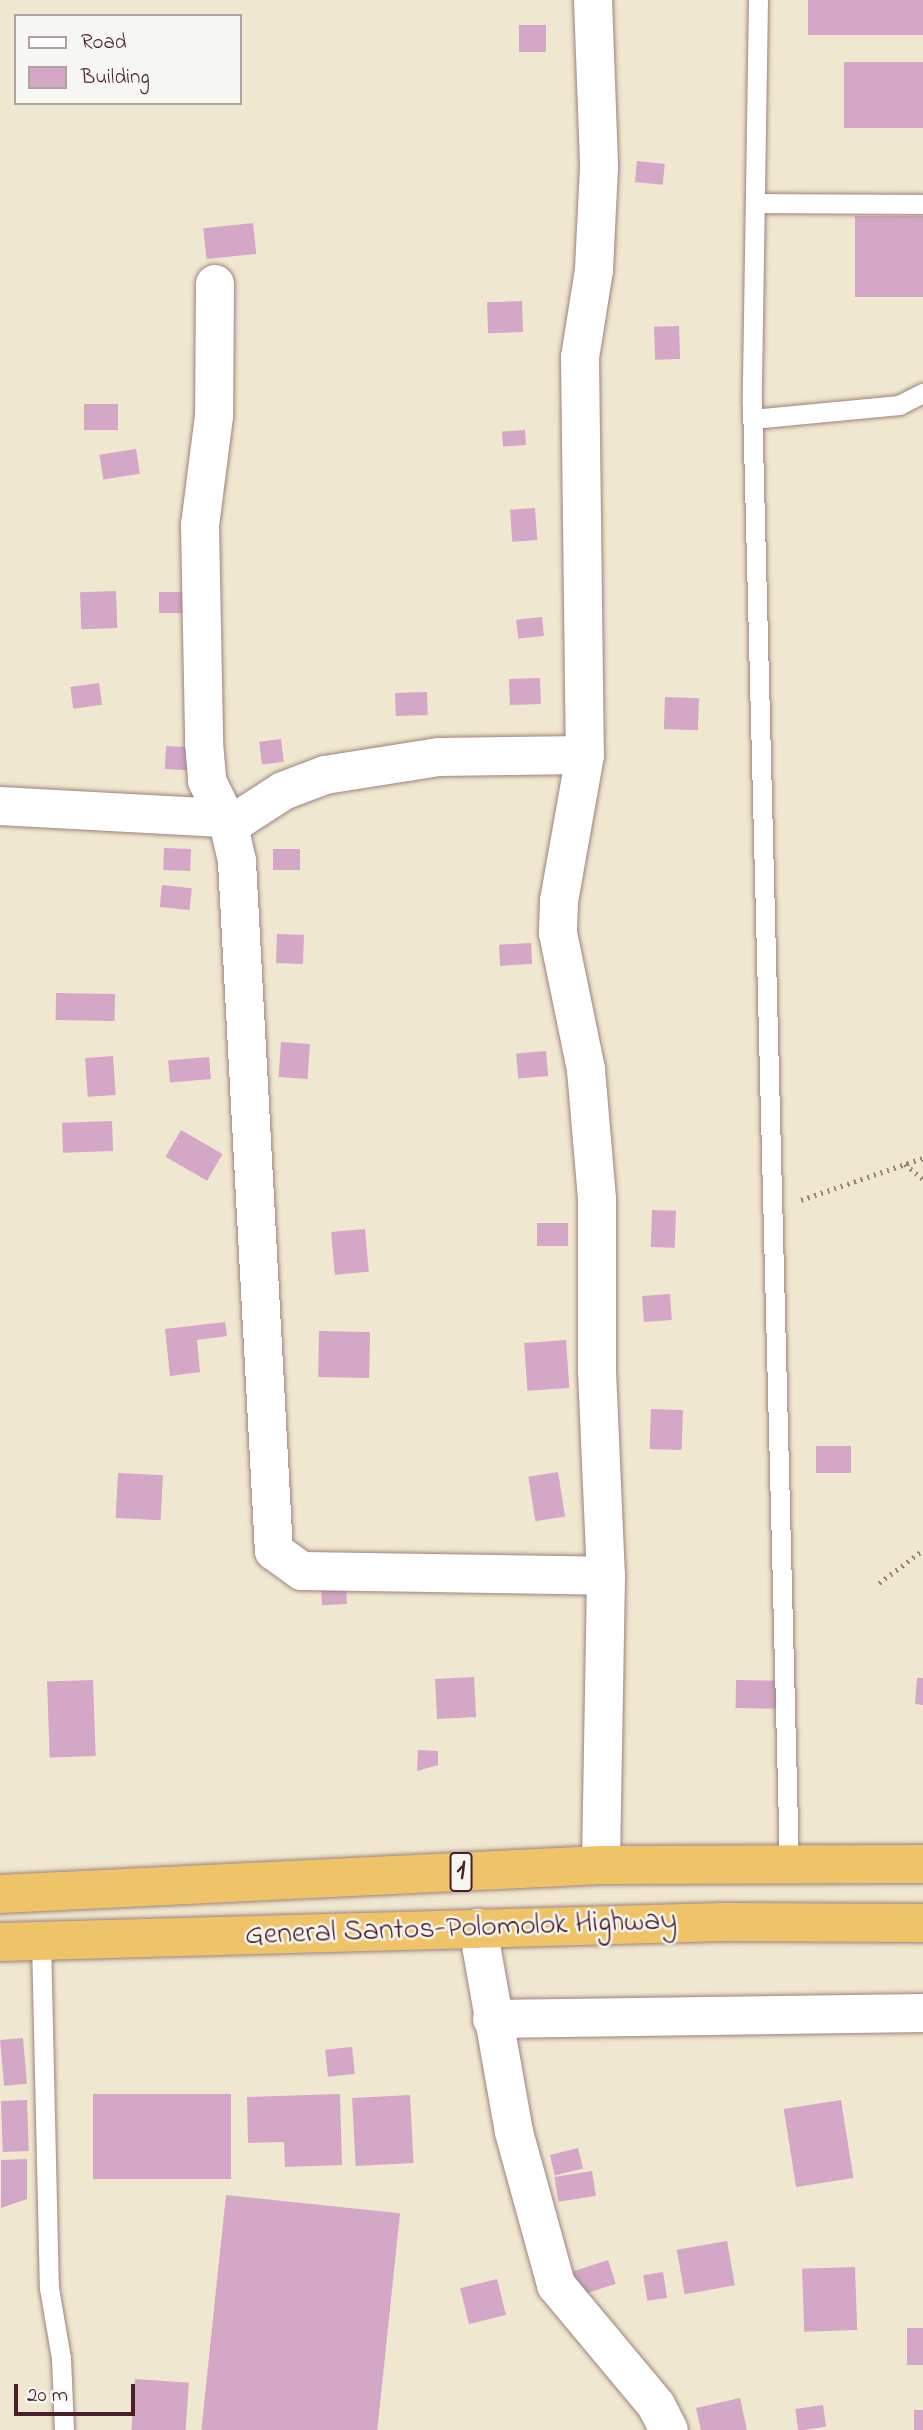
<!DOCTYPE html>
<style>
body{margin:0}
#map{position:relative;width:923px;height:2430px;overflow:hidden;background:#f0e7d0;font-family:"Indie Flower",sans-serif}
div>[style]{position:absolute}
.building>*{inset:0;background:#d3a7c5;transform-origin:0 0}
.path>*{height:4.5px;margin-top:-2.25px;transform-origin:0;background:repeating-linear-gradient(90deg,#9d837e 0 2px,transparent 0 7px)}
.roads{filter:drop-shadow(0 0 2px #9d837e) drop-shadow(0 0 2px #9d837e)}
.lane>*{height:19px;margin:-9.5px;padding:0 9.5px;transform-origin:9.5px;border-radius:9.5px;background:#fff}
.street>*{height:38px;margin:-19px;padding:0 19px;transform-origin:19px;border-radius:19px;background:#fff}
.highway>*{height:38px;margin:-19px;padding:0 19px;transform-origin:19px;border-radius:19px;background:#efc469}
span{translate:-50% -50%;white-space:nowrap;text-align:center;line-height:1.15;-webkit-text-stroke:5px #f6f6f2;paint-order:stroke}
.shield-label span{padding:2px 5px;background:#f6f6f2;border:2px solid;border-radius:5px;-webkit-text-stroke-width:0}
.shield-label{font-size:28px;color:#4a1f2b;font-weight:700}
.street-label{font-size:30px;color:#4a1f2b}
.legend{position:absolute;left:14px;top:14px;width:228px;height:91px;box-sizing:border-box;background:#f6f6f2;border:2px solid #b1a0a2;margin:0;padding:9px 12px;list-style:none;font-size:21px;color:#4a1f2b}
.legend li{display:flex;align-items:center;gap:14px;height:35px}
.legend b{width:35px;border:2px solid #b1a0a2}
.scale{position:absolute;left:14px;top:2384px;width:121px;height:32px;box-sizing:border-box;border:4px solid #4a1f2b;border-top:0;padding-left:9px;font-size:21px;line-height:24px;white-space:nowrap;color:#4a1f2b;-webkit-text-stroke:5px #f6f6f2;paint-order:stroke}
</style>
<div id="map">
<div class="building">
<div style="left:808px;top:0;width:115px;height:35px"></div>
<div style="left:519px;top:25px;width:27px;height:27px"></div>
<div style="left:923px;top:62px;width:66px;height:79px;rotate:90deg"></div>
<div style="left:637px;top:161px;width:28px;height:21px;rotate:6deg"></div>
<div style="left:923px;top:216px;width:81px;height:68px;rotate:90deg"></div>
<div style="left:253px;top:223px;width:31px;height:50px;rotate:84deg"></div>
<div style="left:522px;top:301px;width:31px;height:35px;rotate:88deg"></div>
<div style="left:679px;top:326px;width:33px;height:25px;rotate:88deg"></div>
<div style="left:84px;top:404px;width:34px;height:26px"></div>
<div style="left:525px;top:430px;width:15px;height:23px;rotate:86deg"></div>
<div style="left:136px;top:449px;width:25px;height:37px;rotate:81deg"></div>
<div style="left:535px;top:508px;width:32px;height:25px;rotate:86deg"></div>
<div style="left:116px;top:591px;width:37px;height:36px;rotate:88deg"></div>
<div style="left:159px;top:592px;width:28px;height:21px"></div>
<div style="left:542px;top:617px;width:19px;height:26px;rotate:84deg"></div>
<div style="left:540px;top:678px;width:26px;height:31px;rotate:88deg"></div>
<div style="left:99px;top:683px;width:22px;height:29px;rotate:82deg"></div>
<div style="left:427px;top:692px;width:23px;height:32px;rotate:88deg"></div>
<div style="left:665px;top:697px;width:34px;height:32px;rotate:2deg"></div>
<div style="left:281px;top:739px;width:23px;height:22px;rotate:83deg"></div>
<div style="left:166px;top:746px;width:34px;height:23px;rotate:3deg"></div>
<div style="left:164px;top:848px;width:27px;height:22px;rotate:2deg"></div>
<div style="left:273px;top:849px;width:27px;height:21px"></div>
<div style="left:162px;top:885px;width:30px;height:22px;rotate:6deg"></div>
<div style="left:277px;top:934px;width:27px;height:29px;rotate:2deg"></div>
<div style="left:531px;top:943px;width:21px;height:32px;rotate:87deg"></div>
<div style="left:56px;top:993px;width:59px;height:27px;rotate:1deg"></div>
<div style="left:281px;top:1042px;width:29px;height:35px;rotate:4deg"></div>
<div style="left:546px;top:1051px;width:25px;height:30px;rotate:85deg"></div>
<div style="left:113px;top:1056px;width:39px;height:28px;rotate:86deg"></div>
<div style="left:209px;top:1057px;width:22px;height:41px;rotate:85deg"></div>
<div style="left:112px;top:1121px;width:30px;height:50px;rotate:88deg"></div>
<div style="left:181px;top:1130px;width:48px;height:31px;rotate:30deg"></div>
<div style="left:652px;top:1210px;width:24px;height:37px;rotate:2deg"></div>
<div style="left:568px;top:1223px;width:23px;height:31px;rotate:90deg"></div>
<div style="left:365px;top:1229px;width:43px;height:34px;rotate:85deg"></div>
<div style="left:670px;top:1294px;width:26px;height:28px;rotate:86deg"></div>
<div style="clip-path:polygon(225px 1322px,227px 1336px,197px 1340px,200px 1372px,170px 1376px,165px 1329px)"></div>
<div style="left:319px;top:1331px;width:51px;height:46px;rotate:1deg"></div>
<div style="left:566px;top:1340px;width:48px;height:42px;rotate:86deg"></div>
<div style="left:651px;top:1409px;width:32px;height:40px;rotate:2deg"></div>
<div style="left:816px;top:1446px;width:35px;height:27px"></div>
<div style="left:558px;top:1472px;width:45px;height:30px;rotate:81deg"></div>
<div style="left:118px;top:1473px;width:45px;height:45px;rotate:3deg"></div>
<div style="left:346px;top:1585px;width:19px;height:25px;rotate:87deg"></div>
<div style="left:474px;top:1677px;width:40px;height:39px;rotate:87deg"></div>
<div style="clip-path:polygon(917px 1678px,923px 1678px,923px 1705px,915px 1704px)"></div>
<div style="left:93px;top:1680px;width:76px;height:46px;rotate:88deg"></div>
<div style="left:736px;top:1680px;width:45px;height:28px;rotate:1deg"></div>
<div style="clip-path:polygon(418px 1750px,438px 1751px,438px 1765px,417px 1771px)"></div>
<div style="left:23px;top:2038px;width:46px;height:23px;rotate:85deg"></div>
<div style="left:352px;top:2047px;width:27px;height:27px;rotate:84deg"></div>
<div style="left:231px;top:2094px;width:85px;height:138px;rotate:90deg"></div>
<div style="clip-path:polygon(340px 2094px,342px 2165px,285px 2167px,284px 2142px,248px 2143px,247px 2097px)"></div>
<div style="left:410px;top:2095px;width:68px;height:58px;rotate:87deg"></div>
<div style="left:27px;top:2100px;width:51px;height:26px;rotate:88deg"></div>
<div style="left:841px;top:2100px;width:79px;height:58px;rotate:81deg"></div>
<div style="left:578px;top:2148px;width:21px;height:29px;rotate:76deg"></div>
<div style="clip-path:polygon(27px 2159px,27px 2199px,1px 2208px,1px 2160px)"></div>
<div style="left:592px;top:2171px;width:25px;height:38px;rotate:81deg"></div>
<div style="left:226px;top:2195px;width:175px;height:236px;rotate:6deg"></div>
<div style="left:727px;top:2241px;width:45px;height:51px;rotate:80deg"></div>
<div style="left:608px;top:2260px;width:25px;height:37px;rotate:72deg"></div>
<div style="left:855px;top:2267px;width:63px;height:53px;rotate:88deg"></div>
<div style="left:663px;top:2272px;width:26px;height:20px;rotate:81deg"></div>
<div style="left:497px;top:2279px;width:37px;height:38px;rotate:76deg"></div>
<div style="left:923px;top:2328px;width:37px;height:16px;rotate:90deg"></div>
<div style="left:135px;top:2379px;width:54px;height:51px;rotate:4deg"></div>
<div style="clip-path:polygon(740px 2398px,747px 2430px,701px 2430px,696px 2408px)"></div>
<div style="left:823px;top:2405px;width:22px;height:28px;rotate:82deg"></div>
<div style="left:914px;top:2410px;width:9px;height:20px"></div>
</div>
<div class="path">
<div style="left:905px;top:1164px;width:23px;rotate:40deg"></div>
<div style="left:801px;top:1200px;width:129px;rotate:-19deg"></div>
<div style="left:879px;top:1583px;width:55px;rotate:-36.9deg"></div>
</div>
<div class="roads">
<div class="lane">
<div style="left:758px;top:0;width:403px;rotate:90.9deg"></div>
<div style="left:752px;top:403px;width:1462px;rotate:88.55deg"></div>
<div style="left:755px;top:203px;width:168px;rotate:0.3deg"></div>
<div style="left:752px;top:419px;width:148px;rotate:-5.4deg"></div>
<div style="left:899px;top:405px;width:27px;rotate:-27deg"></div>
<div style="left:41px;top:1940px;width:348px;rotate:88.7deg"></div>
<div style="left:49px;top:2288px;width:71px;rotate:80.3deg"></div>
<div style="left:61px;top:2358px;width:72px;rotate:87.6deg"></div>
</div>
<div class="street">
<div style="left:593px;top:0;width:167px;rotate:87.9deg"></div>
<div style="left:599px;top:167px;width:103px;rotate:92.8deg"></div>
<div style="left:594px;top:270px;width:88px;rotate:99.1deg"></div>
<div style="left:580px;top:357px;width:398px;rotate:89.3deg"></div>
<div style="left:585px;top:755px;width:148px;rotate:100.1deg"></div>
<div style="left:559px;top:901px;width:32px;rotate:92deg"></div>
<div style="left:558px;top:933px;width:140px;rotate:78.4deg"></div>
<div style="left:586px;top:1070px;width:129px;rotate:85.1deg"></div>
<div style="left:597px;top:1199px;width:172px;rotate:90deg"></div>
<div style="left:597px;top:1371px;width:205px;rotate:87.5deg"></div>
<div style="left:606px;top:1576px;width:289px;rotate:91deg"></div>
<div style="left:215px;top:284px;width:132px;rotate:90.4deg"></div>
<div style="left:214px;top:416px;width:110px;rotate:97.3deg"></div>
<div style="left:200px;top:525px;width:218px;rotate:88.9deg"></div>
<div style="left:204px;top:743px;width:38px;rotate:85deg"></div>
<div style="left:207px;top:781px;width:50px;rotate:63.9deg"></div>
<div style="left:229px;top:826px;width:37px;rotate:77deg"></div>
<div style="left:237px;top:862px;width:690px;rotate:86.93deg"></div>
<div style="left:274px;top:1551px;width:34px;rotate:36deg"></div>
<div style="left:302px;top:1571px;width:304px;rotate:0.9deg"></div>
<div style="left:0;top:806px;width:222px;rotate:3.1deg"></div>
<div style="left:229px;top:826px;width:64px;rotate:-32.9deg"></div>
<div style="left:283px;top:791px;width:45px;rotate:-20.9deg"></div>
<div style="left:325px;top:775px;width:115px;rotate:-9deg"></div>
<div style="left:439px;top:757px;width:146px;rotate:-0.8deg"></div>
<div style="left:478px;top:1928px;width:207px;rotate:80deg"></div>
<div style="left:514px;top:2132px;width:159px;rotate:74.6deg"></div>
<div style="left:556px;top:2285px;width:156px;rotate:50.2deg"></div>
<div style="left:656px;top:2405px;width:28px;rotate:63deg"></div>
<div style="left:492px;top:2019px;width:431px;rotate:-0.8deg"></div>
</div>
<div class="highway">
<div style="left:0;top:1894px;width:602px;rotate:-2.76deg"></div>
<div style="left:601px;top:1865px;width:322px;rotate:-0.2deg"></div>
<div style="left:0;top:1942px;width:723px;rotate:-1.58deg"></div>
<div style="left:723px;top:1922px;width:200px;rotate:0.3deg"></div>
</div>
</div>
<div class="shield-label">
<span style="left:461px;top:1872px">1</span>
</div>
<div class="street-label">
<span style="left:461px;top:1929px;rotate:-2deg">General Santos-Polomolok Highway</span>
</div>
<ul class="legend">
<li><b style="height:9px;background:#fff"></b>Road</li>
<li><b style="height:19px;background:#d3a7c5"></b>Building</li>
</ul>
<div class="scale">20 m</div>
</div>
